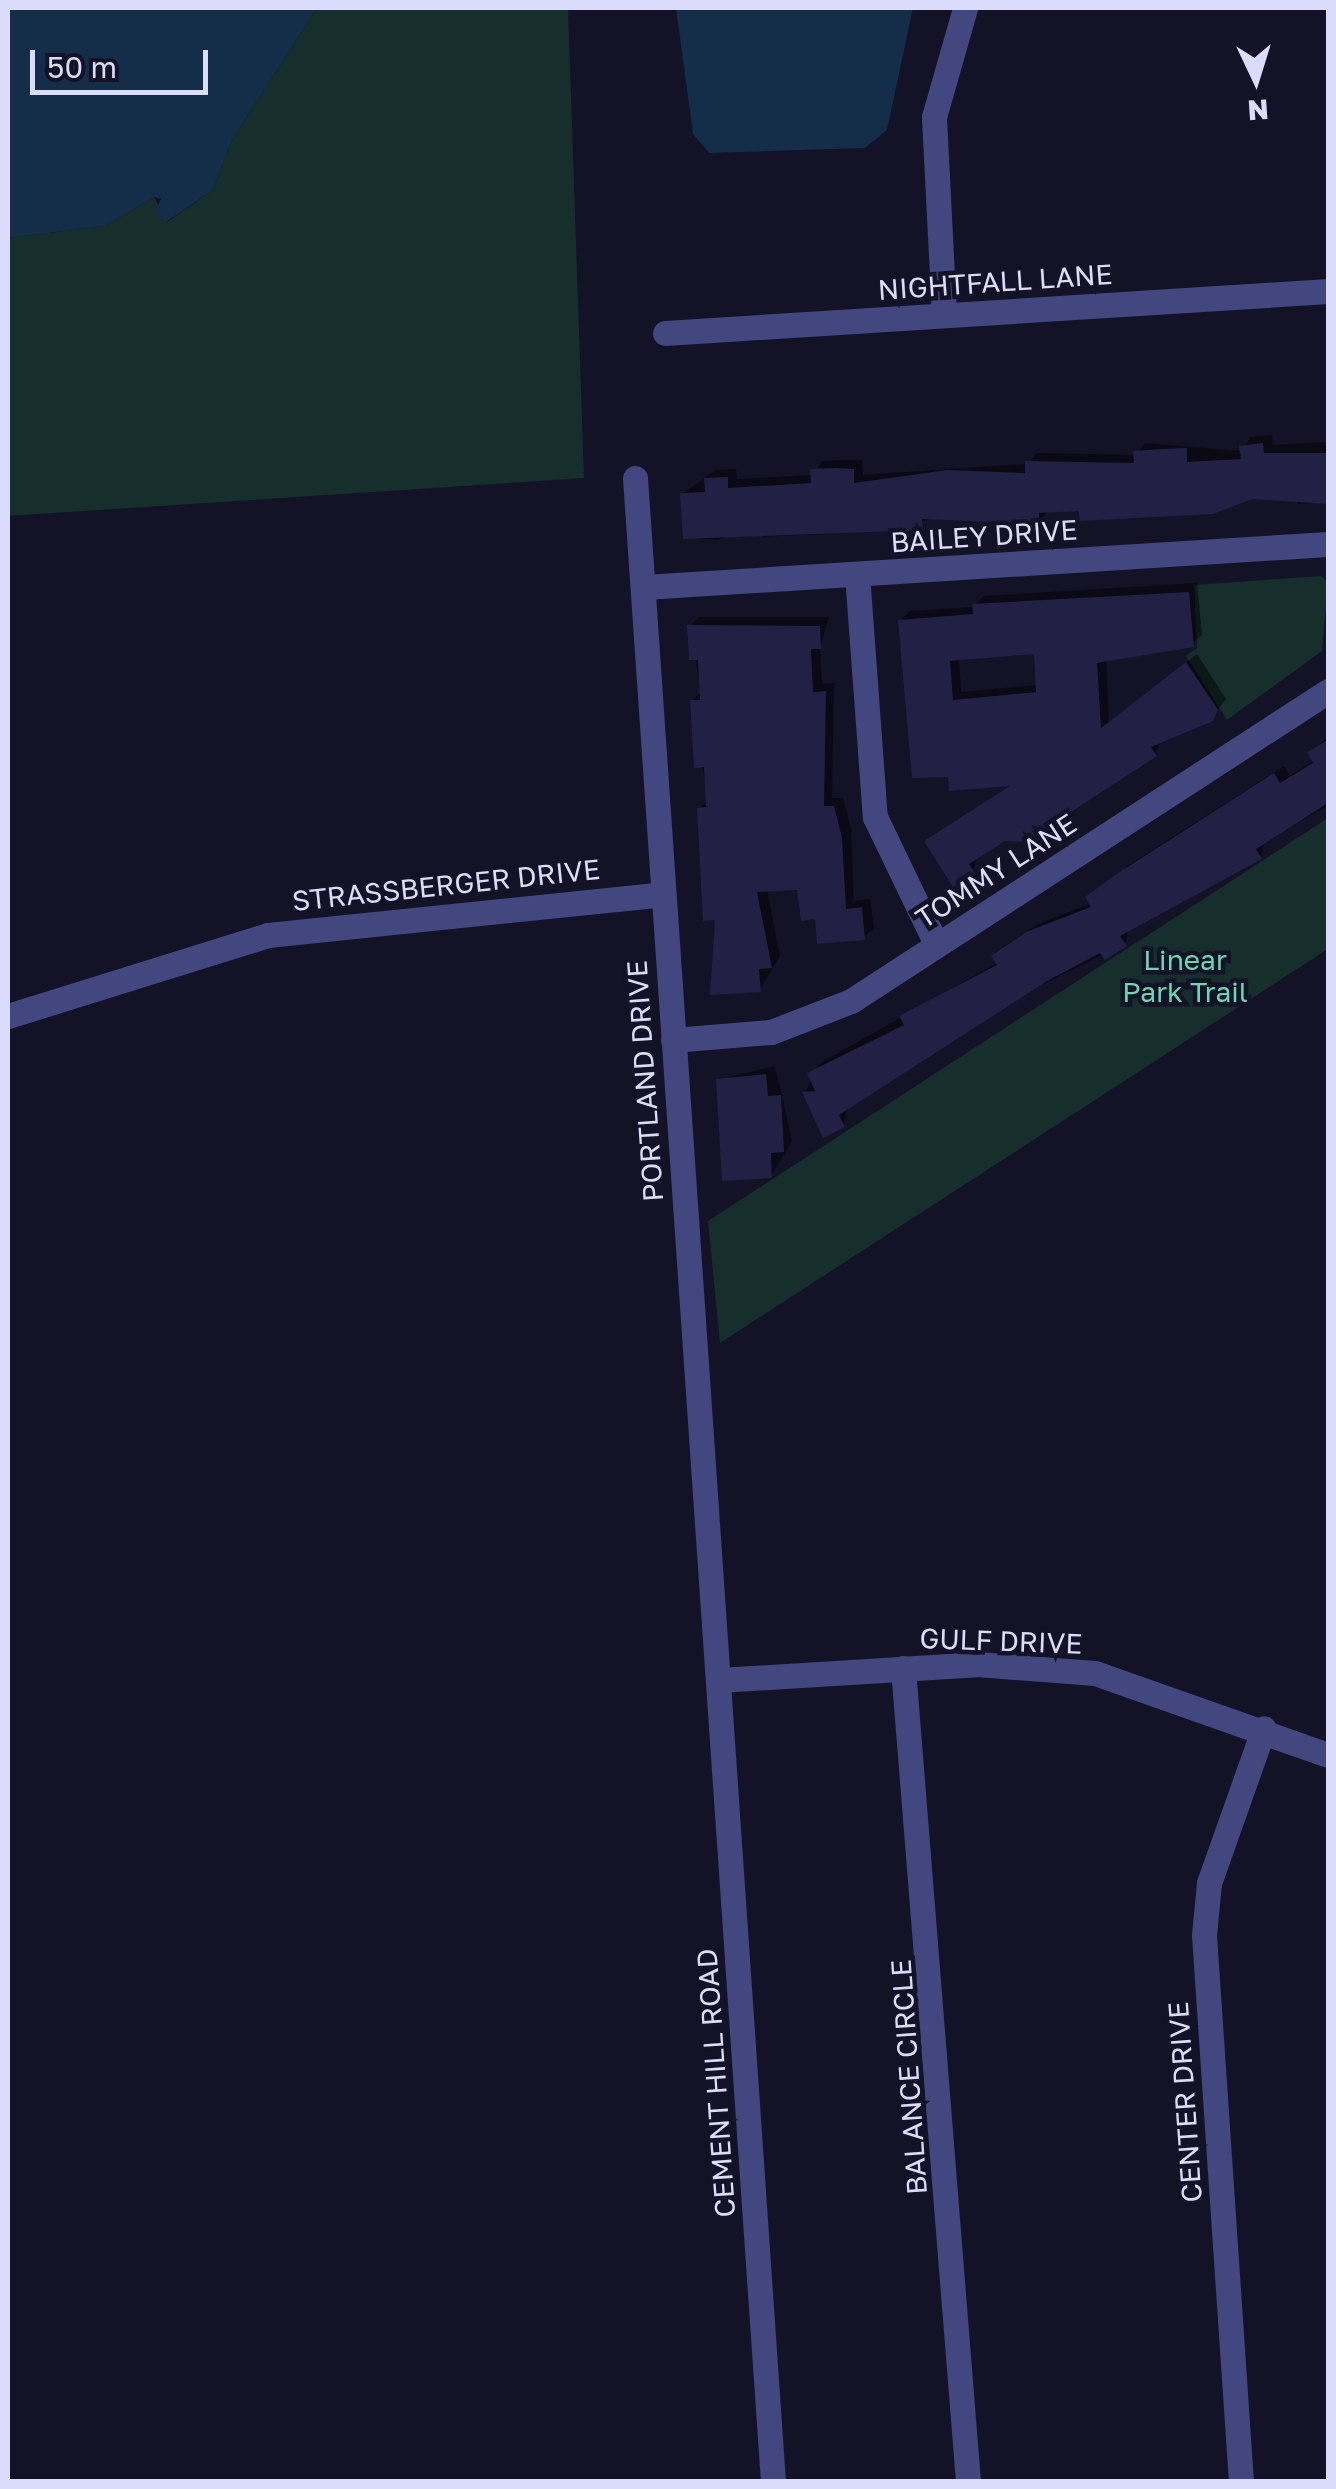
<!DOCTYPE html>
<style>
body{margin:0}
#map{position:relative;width:1336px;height:2489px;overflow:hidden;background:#131226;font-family:"Golos Text",sans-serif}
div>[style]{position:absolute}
.green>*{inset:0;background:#162f2c}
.water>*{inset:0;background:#142d48}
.shadow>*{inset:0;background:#0007}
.building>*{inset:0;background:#232045}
.minor>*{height:25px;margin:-12.5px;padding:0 12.5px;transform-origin:12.5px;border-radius:12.5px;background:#424780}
span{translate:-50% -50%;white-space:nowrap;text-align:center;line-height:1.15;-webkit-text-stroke:9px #131226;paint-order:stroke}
.street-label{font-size:28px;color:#dbdbfb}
.park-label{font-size:28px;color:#6dd5af}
.frame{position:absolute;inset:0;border:10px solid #dbdbfb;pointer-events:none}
.north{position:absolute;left:1206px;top:30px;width:100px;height:100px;-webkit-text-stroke:8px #131226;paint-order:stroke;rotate:176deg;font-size:28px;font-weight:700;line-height:40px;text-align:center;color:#dbdbfb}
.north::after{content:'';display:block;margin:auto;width:35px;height:45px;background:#dbdbfb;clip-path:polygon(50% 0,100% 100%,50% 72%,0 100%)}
.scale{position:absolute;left:30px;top:50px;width:178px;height:45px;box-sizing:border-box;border:5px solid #dbdbfb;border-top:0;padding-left:12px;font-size:30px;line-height:35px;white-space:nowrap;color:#dbdbfb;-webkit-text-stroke:8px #131226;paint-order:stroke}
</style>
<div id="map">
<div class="green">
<div style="clip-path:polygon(317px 8px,568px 8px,584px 478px,8px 516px,8px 238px,105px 226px,154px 197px,167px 222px,213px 190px,232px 140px)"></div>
<div style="clip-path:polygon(1321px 576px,1328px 582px,1322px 651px,1227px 720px,1186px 656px,1197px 648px,1194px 585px)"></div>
<div style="clip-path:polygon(1328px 818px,1328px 949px,720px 1343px,708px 1221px)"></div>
</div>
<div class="water">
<div style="clip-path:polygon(8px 8px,317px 8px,232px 140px,213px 190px,166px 222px,154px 214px,161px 199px,154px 197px,105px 226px,8px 238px)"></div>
<div style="clip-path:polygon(676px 8px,913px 8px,887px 130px,865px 148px,709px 153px,693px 134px)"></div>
</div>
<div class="shadow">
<div style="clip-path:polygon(1272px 435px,1273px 445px,1328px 442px,1328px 502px,1298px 504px,1297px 494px,1048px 512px,1038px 521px,931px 519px,893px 530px,763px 537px,762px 527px,717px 540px,685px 537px,682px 494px,716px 470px,736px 469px,737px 479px,813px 475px,822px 461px,845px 460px,862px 460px,863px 475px,1027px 464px,1037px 453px,1136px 455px,1145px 443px,1242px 451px,1251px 437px)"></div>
<div style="clip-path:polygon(evenodd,1197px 583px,1202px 635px,1192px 644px,1106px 659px,1109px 722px,1197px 654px,1226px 699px,1211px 719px,1161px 740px,1155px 755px,978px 855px,973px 871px,927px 841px,1013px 784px,950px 774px,900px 621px,910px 611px,973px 607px,984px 596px,1197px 583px,1036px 651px,1038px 685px,961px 692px,959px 658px,1036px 651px)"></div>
<div style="clip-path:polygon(699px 617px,829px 617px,820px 647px,822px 684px,834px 683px,832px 798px,843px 798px,851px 828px,854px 901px,870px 899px,874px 928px,864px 937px,817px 916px,799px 888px,767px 889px,780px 956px,760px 989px,717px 918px,699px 809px,708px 800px,692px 701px,701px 692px,690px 626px)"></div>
<div style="clip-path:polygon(1328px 737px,1328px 806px,1265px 841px,1261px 857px,1129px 927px,1125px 944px,1019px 996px,848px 1106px,843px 1125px,805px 1093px,819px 1064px,998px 962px,1003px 947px,1038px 924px,1092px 903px,1127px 866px,1284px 766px,1290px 776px,1314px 760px,1310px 752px)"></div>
<div style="clip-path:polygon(775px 1066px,792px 1141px,771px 1176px,718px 1080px)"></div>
</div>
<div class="building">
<div style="clip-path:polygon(1263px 443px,1264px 453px,1328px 453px,1328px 504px,1252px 499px,1213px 514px,1079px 521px,1079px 511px,1039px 513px,1039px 524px,922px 519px,923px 530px,683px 539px,680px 493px,705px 492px,704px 478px,728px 477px,728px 488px,811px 483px,810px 469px,835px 468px,854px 469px,854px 483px,947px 470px,1025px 473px,1025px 461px,1134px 463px,1133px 451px,1162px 449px,1187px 448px,1187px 462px,1241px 459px,1239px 446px)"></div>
<div style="clip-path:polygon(evenodd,1189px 592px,1194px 647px,1097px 663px,1101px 728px,1186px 662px,1218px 710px,1213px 721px,1151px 747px,1157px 756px,1025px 842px,1005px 841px,969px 864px,975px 873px,953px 887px,924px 841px,1010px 786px,949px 791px,948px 777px,912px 778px,898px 620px,973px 614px,972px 604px,1189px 592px,1034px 654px,1036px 692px,953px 700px,950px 661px,1034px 654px)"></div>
<div style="clip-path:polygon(687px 625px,820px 626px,821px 649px,811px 649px,813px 692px,826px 691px,824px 806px,834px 806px,842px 838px,846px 909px,862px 907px,865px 940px,817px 944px,815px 919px,801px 921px,797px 890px,757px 892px,772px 968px,759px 969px,761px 992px,710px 995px,715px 920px,703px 921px,697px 808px,706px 807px,704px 767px,694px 768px,690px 700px,700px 700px,698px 660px,689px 660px)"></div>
<div style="clip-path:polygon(1328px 740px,1328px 803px,1256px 849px,1262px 859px,1120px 936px,1127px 946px,1105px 960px,1100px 953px,1047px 981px,839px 1115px,845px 1127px,823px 1138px,802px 1092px,815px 1091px,807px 1073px,904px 1025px,899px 1016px,997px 965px,991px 956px,1026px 932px,1091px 907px,1085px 897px,1115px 875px,1274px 773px,1280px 783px,1313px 763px,1307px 752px)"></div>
<div style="clip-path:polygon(766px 1074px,768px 1096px,781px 1095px,784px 1152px,771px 1153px,772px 1178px,722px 1181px,716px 1079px)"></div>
</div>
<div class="minor">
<div style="left:944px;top:315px;width:198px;rotate:-92.9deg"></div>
<div style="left:934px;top:117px;width:113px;rotate:-74.1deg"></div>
<div style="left:665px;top:333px;width:664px;rotate:-3.62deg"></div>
<div style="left:635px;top:478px;width:2009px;rotate:86.06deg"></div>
<div style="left:857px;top:574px;width:244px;rotate:85.8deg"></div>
<div style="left:875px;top:817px;width:141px;rotate:64.3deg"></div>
<div style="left:644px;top:587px;width:685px;rotate:-3.6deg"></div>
<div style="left:8px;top:1016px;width:272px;rotate:-17.3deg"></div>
<div style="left:268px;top:935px;width:397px;rotate:-5.9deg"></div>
<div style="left:673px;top:1040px;width:98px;rotate:-4.7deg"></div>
<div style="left:771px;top:1032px;width:86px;rotate:-21.2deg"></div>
<div style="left:851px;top:1001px;width:569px;rotate:-33.02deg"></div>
<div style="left:903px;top:1668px;width:817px;rotate:85.43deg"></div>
<div style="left:719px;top:1680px;width:258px;rotate:-3.5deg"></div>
<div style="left:977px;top:1664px;width:118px;rotate:4.4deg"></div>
<div style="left:1095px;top:1673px;width:247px;rotate:19.4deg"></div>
<div style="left:1241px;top:2482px;width:548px;rotate:-93.87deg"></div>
<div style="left:1204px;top:1935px;width:52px;rotate:-84.5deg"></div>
<div style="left:1209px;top:1883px;width:164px;rotate:-70.5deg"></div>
</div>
<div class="street-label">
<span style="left:995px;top:282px;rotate:-4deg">NIGHTFALL LANE</span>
<span style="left:984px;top:536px;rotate:-4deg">BAILEY DRIVE</span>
<span style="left:996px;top:871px;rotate:-33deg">TOMMY LANE</span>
<span style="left:446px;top:885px;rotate:-6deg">STRASSBERGER DRIVE</span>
<span style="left:645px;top:1081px;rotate:-94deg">PORTLAND DRIVE</span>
<span style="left:1001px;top:1641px;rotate:2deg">GULF DRIVE</span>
<span style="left:909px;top:2077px;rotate:-94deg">BALANCE CIRCLE</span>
<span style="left:716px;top:2083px;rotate:-94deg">CEMENT HILL ROAD</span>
<span style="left:1185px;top:2102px;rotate:-94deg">CENTER DRIVE</span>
</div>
<div class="park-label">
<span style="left:1185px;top:976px">Linear<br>Park Trail</span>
</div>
<div class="frame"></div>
<div class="north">N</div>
<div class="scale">50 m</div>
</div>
